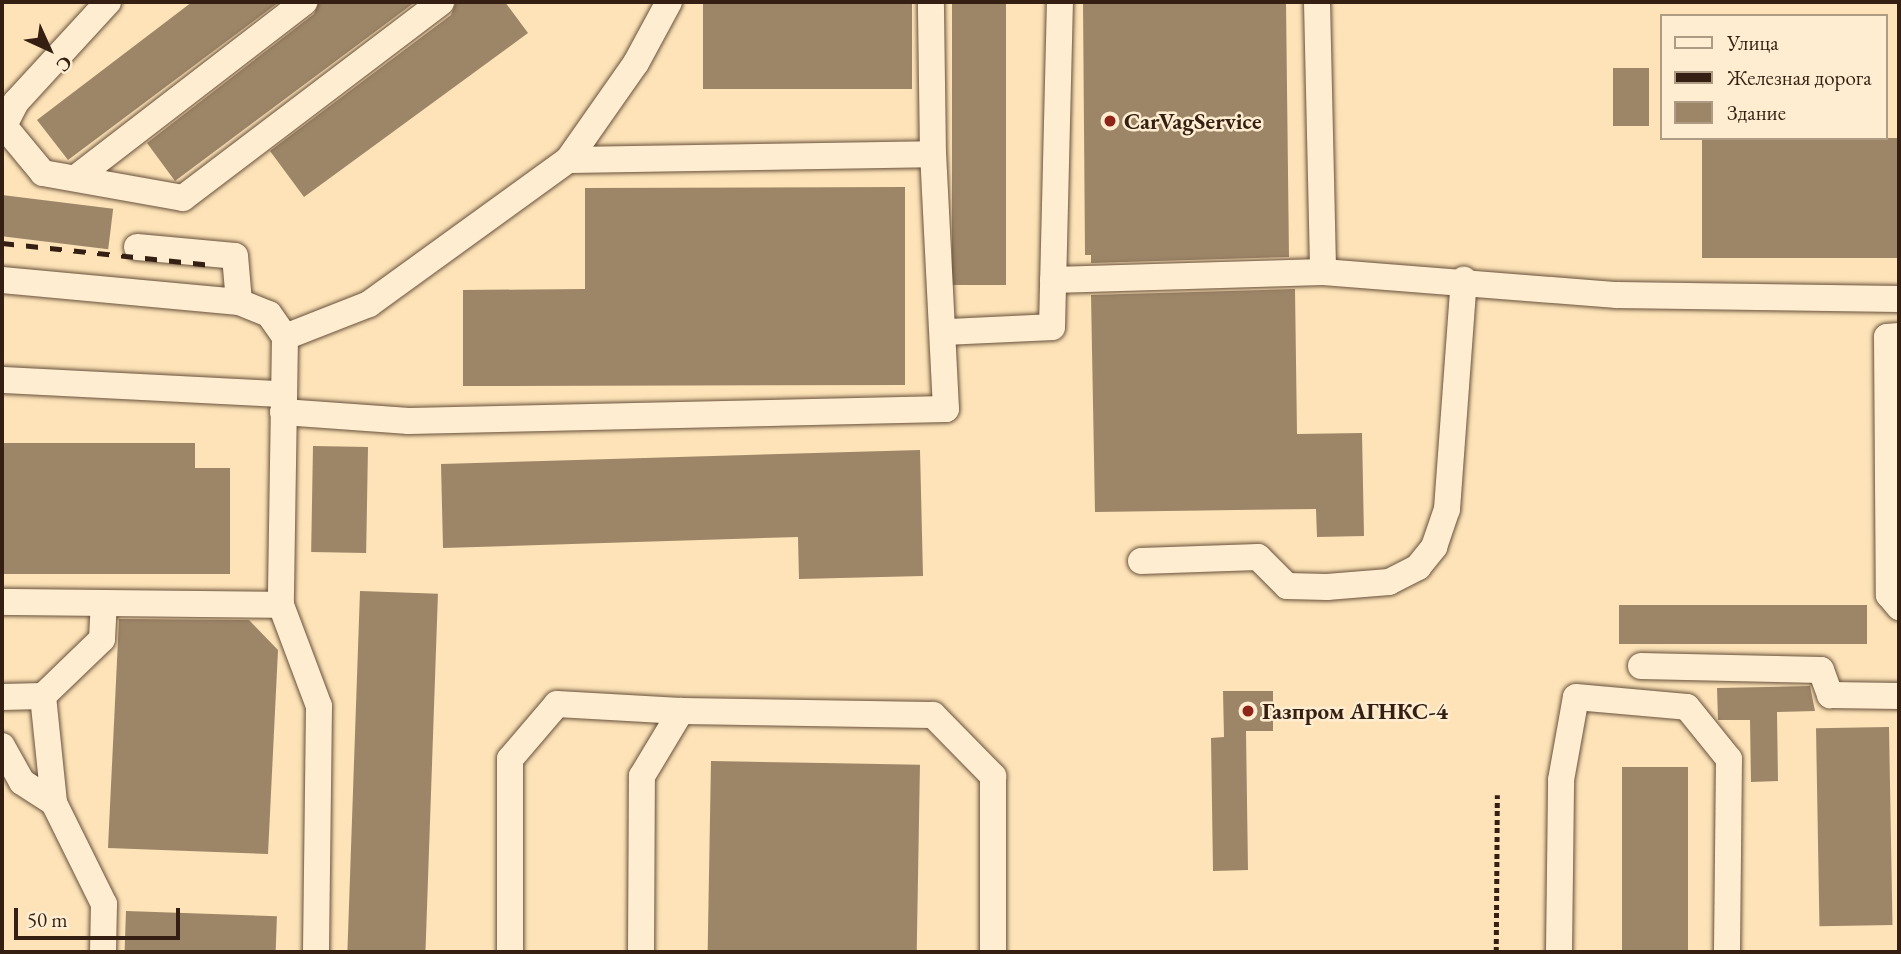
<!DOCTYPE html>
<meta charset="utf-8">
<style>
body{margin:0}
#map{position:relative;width:1901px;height:954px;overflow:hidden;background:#fde3b7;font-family:"EB Garamond",serif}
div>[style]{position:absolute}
.building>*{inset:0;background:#9d8568;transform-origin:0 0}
.path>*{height:4.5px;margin-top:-2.25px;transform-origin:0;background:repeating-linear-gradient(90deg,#351f13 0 5px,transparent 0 8.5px)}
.roads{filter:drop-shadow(0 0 2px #67503c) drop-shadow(0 0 2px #67503c)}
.minor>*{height:26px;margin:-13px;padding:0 13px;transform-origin:13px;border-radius:13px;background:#feedd0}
.rail>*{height:5px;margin-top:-2.5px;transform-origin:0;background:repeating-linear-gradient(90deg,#351f13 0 12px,transparent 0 24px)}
.dots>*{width:19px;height:19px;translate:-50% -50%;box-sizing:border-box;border:4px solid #feedd0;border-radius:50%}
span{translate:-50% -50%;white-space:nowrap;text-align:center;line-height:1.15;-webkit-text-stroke:5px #feedd0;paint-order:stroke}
.poi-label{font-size:23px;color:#351f13;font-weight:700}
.left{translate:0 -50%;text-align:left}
.frame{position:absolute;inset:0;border:4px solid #351f13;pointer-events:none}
.legend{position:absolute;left:1660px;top:14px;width:228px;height:126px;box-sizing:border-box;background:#feedd0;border:2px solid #ae9b84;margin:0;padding:9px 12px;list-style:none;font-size:21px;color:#351f13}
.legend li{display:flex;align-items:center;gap:14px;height:35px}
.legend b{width:35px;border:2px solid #ae9b84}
.north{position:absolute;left:14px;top:14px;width:70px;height:70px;-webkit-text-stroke:5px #feedd0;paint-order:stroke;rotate:135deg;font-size:19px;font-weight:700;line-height:28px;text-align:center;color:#351f13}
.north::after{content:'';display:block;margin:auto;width:24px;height:32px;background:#351f13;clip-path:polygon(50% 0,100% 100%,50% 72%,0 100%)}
.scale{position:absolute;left:14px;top:908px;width:166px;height:32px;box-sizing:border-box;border:4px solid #351f13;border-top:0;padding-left:9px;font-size:21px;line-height:24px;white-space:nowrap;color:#351f13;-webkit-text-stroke:5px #feedd0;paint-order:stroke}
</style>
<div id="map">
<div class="building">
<div style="clip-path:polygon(192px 2px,279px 2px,68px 160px,37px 120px)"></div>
<div style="clip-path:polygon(319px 2px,415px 2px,175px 181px,147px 143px,314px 14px)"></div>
<div style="clip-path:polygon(456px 2px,505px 2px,528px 33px,304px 197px,270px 151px,451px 15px)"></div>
<div style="left:703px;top:2px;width:209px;height:87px"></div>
<div style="left:952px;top:2px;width:54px;height:283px"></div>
<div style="clip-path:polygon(1083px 2px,1286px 2px,1289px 257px,1091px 263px,1091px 255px,1085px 255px)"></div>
<div style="left:1613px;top:68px;width:36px;height:58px"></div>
<div style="left:1702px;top:138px;width:197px;height:120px"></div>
<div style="clip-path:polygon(905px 187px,905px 385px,463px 386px,463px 290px,585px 289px,585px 188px)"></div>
<div style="left:2px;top:195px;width:112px;height:41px;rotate:7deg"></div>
<div style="clip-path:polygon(1295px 289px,1297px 434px,1362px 433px,1364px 536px,1317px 537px,1316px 509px,1095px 512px,1091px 295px)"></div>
<div style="clip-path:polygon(2px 443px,195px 443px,195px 468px,230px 468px,230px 574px,2px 574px)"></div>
<div style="left:313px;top:446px;width:55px;height:106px;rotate:1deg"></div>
<div style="clip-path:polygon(920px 450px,923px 576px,799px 579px,798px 537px,443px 548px,441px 464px)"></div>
<div style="left:360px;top:591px;width:78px;height:361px;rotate:2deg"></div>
<div style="left:1619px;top:605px;width:248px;height:39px"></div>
<div style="clip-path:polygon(119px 619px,249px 620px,278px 650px,268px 854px,108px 848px)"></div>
<div style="clip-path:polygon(1810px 686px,1815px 711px,1777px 712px,1778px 781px,1751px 782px,1750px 720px,1718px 720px,1717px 688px)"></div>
<div style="clip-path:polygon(1223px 691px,1273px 691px,1273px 731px,1246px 731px,1248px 870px,1213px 871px,1211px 738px,1224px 737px)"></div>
<div style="left:1889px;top:727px;width:198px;height:73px;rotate:89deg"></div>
<div style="left:711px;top:761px;width:209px;height:191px;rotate:1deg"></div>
<div style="left:1688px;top:767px;width:185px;height:66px;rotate:90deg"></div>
<div style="left:126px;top:911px;width:151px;height:41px;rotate:2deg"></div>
</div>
<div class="path">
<div style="left:1496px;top:952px;width:157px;rotate:-89.6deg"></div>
</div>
<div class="roads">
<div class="minor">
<div style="left:108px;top:2px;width:136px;rotate:132.6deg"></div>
<div style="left:16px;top:102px;width:27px;rotate:117deg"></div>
<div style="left:4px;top:126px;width:61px;rotate:50.3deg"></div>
<div style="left:43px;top:173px;width:142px;rotate:10.1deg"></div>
<div style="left:183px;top:198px;width:324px;rotate:-37.2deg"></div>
<div style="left:1317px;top:2px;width:270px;rotate:88.7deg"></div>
<div style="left:568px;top:160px;width:365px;rotate:-0.9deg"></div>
<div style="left:77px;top:177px;width:287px;rotate:-37.6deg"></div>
<div style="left:137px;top:247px;width:98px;rotate:5.2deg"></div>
<div style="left:235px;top:256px;width:46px;rotate:85deg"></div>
<div style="left:2px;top:280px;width:238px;rotate:5.3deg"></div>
<div style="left:239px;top:302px;width:32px;rotate:22deg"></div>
<div style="left:269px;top:314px;width:28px;rotate:55deg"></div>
<div style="left:285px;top:337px;width:268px;rotate:90.9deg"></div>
<div style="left:281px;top:605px;width:108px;rotate:69.4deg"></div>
<div style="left:319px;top:706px;width:246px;rotate:90.7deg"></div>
<div style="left:1053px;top:280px;width:270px;rotate:-1.7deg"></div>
<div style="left:1323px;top:272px;width:295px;rotate:4.5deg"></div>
<div style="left:1617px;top:295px;width:282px;rotate:0.8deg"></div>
<div style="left:946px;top:332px;width:106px;rotate:-2.7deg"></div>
<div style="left:1052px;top:327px;width:325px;rotate:-88.6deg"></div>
<div style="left:1899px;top:336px;width:12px;rotate:175deg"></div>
<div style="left:1887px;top:337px;width:258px;rotate:89.6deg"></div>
<div style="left:1889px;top:595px;width:16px;rotate:50deg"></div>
<div style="left:285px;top:337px;width:90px;rotate:-21.4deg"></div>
<div style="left:369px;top:304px;width:246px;rotate:-35.9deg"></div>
<div style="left:568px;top:160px;width:118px;rotate:-55deg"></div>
<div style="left:636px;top:63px;width:69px;rotate:-61.6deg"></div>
<div style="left:2px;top:380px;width:281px;rotate:2.9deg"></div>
<div style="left:283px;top:412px;width:126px;rotate:4.1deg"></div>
<div style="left:409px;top:421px;width:537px;rotate:-1.28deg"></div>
<div style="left:946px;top:409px;width:255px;rotate:-92.9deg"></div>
<div style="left:933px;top:154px;width:152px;rotate:-90.8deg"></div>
<div style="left:1141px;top:561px;width:117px;rotate:-2deg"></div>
<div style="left:1258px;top:557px;width:41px;rotate:45deg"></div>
<div style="left:1287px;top:586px;width:40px;rotate:1.4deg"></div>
<div style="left:1327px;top:587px;width:62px;rotate:-4.6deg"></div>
<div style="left:1389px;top:582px;width:33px;rotate:-27deg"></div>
<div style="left:1418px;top:567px;width:26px;rotate:-51deg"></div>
<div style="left:1434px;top:547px;width:40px;rotate:-71.1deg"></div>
<div style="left:1447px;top:509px;width:230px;rotate:-85.8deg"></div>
<div style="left:2px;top:602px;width:279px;rotate:0.6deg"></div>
<div style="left:1641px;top:666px;width:180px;rotate:1.3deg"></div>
<div style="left:1821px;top:670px;width:27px;rotate:70deg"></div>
<div style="left:1830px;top:695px;width:69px;rotate:0.8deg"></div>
<div style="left:43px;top:696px;width:108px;rotate:84.1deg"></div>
<div style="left:2px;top:697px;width:41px;rotate:-1.4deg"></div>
<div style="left:43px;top:696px;width:82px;rotate:-44deg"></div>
<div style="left:102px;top:639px;width:36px;rotate:-87deg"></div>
<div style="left:2px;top:746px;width:41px;rotate:60.9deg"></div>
<div style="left:22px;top:782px;width:38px;rotate:33deg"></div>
<div style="left:54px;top:803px;width:113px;rotate:63.7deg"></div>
<div style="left:104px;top:904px;width:48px;rotate:91.2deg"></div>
<div style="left:510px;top:952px;width:193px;rotate:-90deg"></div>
<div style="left:510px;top:759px;width:72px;rotate:-49.5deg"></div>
<div style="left:557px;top:704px;width:124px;rotate:3.2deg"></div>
<div style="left:641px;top:952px;width:176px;rotate:-89.7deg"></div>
<div style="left:642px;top:776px;width:76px;rotate:-59deg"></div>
<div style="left:681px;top:711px;width:252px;rotate:0.9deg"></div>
<div style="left:933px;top:715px;width:86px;rotate:45.5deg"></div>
<div style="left:993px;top:776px;width:176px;rotate:90deg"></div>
<div style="left:1559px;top:952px;width:172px;rotate:-89.3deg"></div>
<div style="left:1561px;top:780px;width:84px;rotate:-79.8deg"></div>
<div style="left:1576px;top:697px;width:111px;rotate:5.1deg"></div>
<div style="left:1687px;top:707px;width:67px;rotate:51.1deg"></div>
<div style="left:1729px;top:759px;width:193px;rotate:90.6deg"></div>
</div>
</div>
<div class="rail">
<div style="left:2px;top:243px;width:211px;rotate:6deg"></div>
</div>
<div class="dots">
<div style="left:1110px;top:121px;background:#8f2418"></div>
<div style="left:1248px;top:711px;background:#8f2418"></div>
</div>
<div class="poi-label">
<span class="left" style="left:1124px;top:121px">CarVagService</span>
<span class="left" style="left:1262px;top:711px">Газпром АГНКС-4</span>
</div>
<div class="frame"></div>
<ul class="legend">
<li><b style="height:9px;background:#feedd0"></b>Улица</li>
<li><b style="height:9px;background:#351f13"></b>Железная дорога</li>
<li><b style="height:19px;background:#9d8568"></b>Здание</li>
</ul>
<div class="north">С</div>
<div class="scale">50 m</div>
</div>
